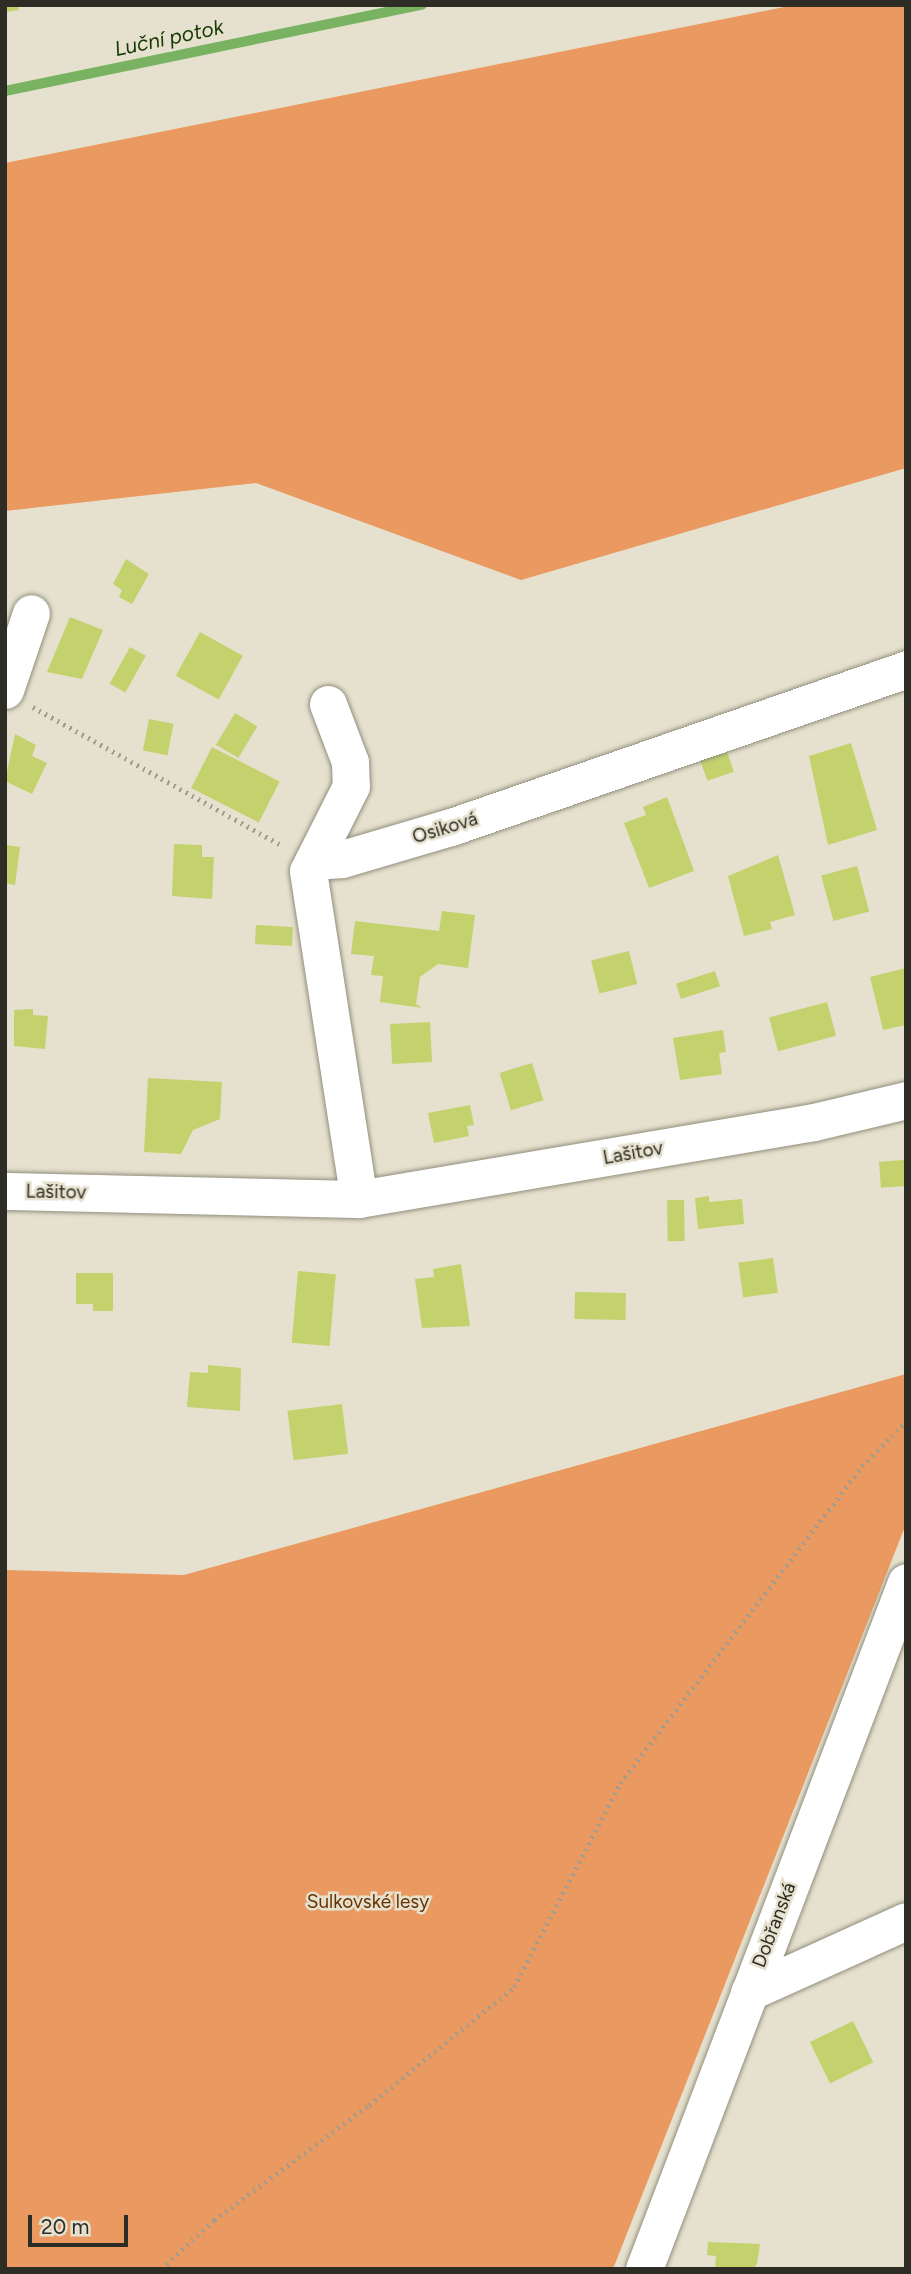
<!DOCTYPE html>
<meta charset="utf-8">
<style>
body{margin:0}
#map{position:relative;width:911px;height:2274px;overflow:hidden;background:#e5e1ce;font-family:Figtree,sans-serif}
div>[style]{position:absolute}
.green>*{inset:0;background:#ea9960}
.stream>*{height:10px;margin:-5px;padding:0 5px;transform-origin:5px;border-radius:5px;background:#79b361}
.building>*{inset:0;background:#c3d26c;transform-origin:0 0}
.path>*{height:4.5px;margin-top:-2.25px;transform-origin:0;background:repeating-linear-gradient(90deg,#a09d8e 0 2px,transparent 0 7px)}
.roads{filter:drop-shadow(0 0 2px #928e7d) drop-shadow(0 0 2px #928e7d)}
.minor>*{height:37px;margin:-18.5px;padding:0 18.5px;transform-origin:18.5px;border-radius:18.5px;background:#fff}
span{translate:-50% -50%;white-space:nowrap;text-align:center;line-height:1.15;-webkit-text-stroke:5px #e5e1ce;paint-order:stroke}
.street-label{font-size:19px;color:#2e2d25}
.park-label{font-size:19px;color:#673100}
.water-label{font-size:21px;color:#143a00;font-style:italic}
.frame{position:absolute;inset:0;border:7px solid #2e2d25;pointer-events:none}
.scale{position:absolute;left:28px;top:2215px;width:100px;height:32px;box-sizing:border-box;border:4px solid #2e2d25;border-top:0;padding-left:9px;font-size:21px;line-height:24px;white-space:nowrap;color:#2e2d25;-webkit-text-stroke:5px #e5e1ce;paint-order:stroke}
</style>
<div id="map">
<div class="green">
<div style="clip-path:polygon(794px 5px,906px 5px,906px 468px,521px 580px,256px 483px,5px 511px,5px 163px)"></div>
<div style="clip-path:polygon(906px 1374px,906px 1524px,613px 2269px,5px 2269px,5px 1570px,184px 1575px)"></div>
</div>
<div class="stream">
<div style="left:5px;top:91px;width:426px;rotate:-11.7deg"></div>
</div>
<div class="building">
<div style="clip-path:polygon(5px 5px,18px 5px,19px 10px,5px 12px)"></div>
<div style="clip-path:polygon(126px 559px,149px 574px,132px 604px,119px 597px,122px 590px,113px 584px)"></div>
<div style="clip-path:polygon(70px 617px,103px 630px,82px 679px,47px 672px)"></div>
<div style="left:200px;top:632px;width:49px;height:50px;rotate:29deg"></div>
<div style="left:130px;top:647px;width:18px;height:42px;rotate:29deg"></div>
<div style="left:235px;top:713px;width:26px;height:37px;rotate:31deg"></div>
<div style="left:149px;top:719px;width:25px;height:32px;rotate:11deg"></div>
<div style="clip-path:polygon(15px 734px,36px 745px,32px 756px,47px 763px,32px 794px,5px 781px)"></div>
<div style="clip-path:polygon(851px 743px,877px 830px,828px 845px,809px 756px)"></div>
<div style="left:212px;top:747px;width:76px;height:46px;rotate:27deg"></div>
<div style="left:726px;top:749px;width:24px;height:28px;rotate:71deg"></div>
<div style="clip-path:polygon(667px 797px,694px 871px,649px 888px,624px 823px,646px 815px,643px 807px)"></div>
<div style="clip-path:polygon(174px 844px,202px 845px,202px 857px,214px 857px,212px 899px,172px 896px)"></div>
<div style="clip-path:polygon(5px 845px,20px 847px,15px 885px,5px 883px)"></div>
<div style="clip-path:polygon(778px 855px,795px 915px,770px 922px,772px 929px,744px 936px,728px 876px)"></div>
<div style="left:857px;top:866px;width:47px;height:37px;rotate:75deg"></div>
<div style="clip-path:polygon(442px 911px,475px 915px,468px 968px,438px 964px,420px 977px,416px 1004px,422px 1008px,380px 1002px,383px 976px,371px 975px,374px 956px,351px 954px,355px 921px,439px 931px)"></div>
<div style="left:256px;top:925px;width:37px;height:19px;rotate:3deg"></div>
<div style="left:629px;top:951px;width:34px;height:39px;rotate:76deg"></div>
<div style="clip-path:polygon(906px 968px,906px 1025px,883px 1030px,870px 977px)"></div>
<div style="left:715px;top:971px;width:16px;height:41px;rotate:72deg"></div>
<div style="left:827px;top:1002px;width:35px;height:60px;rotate:75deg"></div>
<div style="clip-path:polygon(33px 1009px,33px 1015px,48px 1016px,45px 1049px,14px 1046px,14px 1010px)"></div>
<div style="left:430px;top:1022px;width:40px;height:40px;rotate:87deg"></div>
<div style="clip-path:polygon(723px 1030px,726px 1052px,719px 1053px,722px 1074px,680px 1080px,673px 1038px)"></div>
<div style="left:532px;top:1063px;width:39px;height:34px;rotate:73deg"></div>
<div style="clip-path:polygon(148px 1078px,222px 1082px,220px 1119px,193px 1130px,181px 1154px,144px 1152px)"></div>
<div style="clip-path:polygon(470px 1105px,474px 1125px,467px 1126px,469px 1136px,434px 1143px,428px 1113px)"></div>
<div style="left:904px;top:1160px;width:26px;height:25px;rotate:86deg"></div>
<div style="clip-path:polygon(709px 1196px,709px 1202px,742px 1199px,744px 1224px,698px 1229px,695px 1198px)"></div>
<div style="left:684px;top:1200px;width:41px;height:17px;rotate:89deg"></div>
<div style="left:773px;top:1258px;width:35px;height:35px;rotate:82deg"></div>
<div style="clip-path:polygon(461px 1264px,470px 1326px,422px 1328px,415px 1279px,434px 1277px,433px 1269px)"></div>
<div style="left:298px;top:1271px;width:38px;height:72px;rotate:5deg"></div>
<div style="clip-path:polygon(76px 1273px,113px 1273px,113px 1311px,93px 1311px,93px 1304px,76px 1304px)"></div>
<div style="left:575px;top:1292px;width:51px;height:27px;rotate:1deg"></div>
<div style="clip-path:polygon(208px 1365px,241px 1368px,240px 1411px,187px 1407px,190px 1372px,208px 1373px)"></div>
<div style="left:342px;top:1404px;width:50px;height:55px;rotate:83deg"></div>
<div style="left:853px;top:2021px;width:46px;height:48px;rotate:64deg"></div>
<div style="clip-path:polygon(708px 2242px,760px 2244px,757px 2264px,753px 2269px,715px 2269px,716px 2256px,707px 2255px)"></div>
</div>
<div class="path">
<div style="left:33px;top:707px;width:286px;rotate:29.1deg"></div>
<div style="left:161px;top:2269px;width:72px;rotate:-42.8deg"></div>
<div style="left:214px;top:2220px;width:193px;rotate:-36.6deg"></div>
<div style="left:369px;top:2105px;width:187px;rotate:-39.1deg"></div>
<div style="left:514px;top:1987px;width:230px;rotate:-62.5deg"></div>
<div style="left:620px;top:1783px;width:399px;rotate:-52.6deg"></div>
<div style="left:862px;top:1466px;width:62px;rotate:-45deg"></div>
</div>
<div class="roads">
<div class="minor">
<div style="left:5px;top:690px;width:81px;rotate:-71.3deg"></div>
<div style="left:328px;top:704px;width:62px;rotate:69.2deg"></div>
<div style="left:350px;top:762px;width:24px;rotate:88deg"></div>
<div style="left:351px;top:786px;width:95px;rotate:116.8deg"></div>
<div style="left:308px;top:871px;width:332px;rotate:81.2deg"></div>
<div style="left:313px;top:861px;width:29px;rotate:-4deg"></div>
<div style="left:342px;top:859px;width:114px;rotate:-16.4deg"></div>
<div style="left:451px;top:827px;width:482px;rotate:-19.1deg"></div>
<div style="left:5px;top:1191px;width:354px;rotate:1.3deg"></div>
<div style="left:359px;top:1199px;width:461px;rotate:-9.6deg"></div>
<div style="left:814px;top:1122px;width:95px;rotate:-13.4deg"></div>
<div style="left:749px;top:1992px;width:172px;rotate:-24.3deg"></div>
<div style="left:644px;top:2269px;width:735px;rotate:-69.12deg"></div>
</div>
</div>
<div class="street-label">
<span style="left:445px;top:828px;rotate:-17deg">Osiková</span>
<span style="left:633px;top:1153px;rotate:-10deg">Lašitov</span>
<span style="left:56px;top:1192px;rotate:1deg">Lašitov</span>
<span style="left:774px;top:1925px;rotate:-69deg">Dobřanská</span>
</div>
<div class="park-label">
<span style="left:368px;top:1902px">Sulkovské lesy</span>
</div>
<div class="water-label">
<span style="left:169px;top:38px;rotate:-12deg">Luční potok</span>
</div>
<div class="frame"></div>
<div class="scale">20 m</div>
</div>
